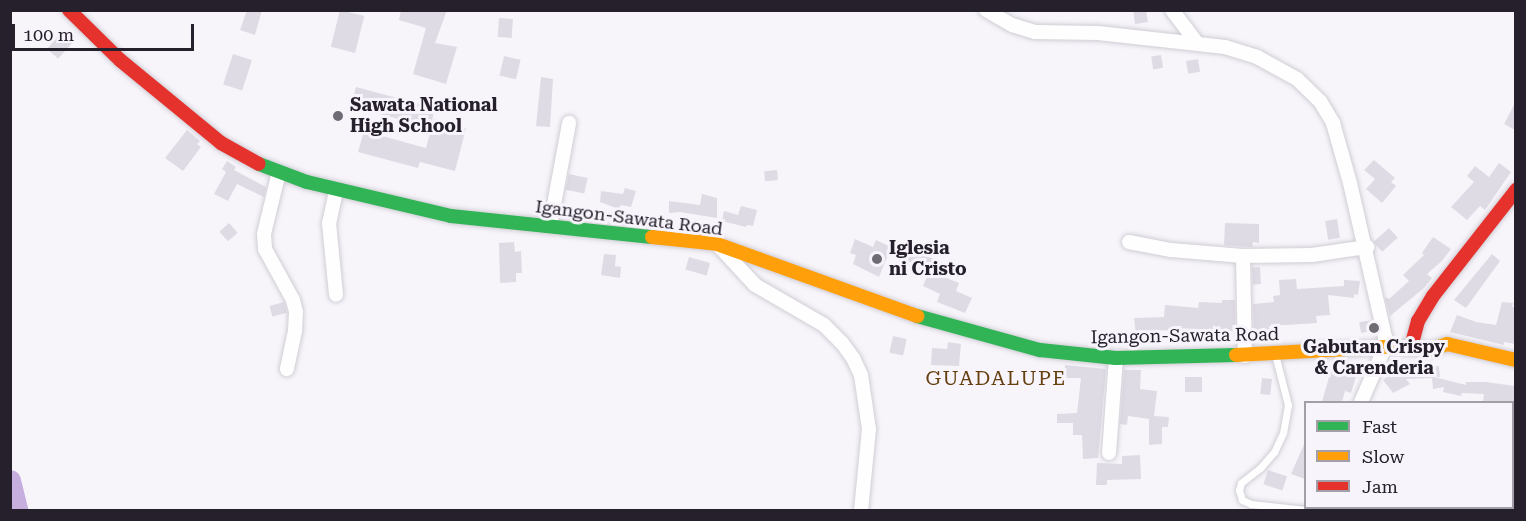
<!DOCTYPE html>
<style>
body{margin:0}
#map{position:relative;width:1526px;height:521px;overflow:hidden;background:#f7f5fa;font-family:"Roboto Serif",serif}
div>[style]{position:absolute}
.river>*{height:22px;margin:-11px;padding:0 11px;transform-origin:11px;border-radius:11px;background:#c6afde}
.building>*{inset:0;background:#dfdbe5;transform-origin:0 0}
.roads{filter:drop-shadow(0 0 2px #d0cdd5) drop-shadow(0 0 2px #d0cdd5)}
.lane>*{height:7px;margin:-3.5px;padding:0 3.5px;transform-origin:3.5px;border-radius:3.5px;background:#fefefe}
.street>*{height:14px;margin:-7px;padding:0 7px;transform-origin:7px;border-radius:7px;background:#fefefe}
.fast>*{height:14px;margin:-7px;padding:0 7px;transform-origin:7px;border-radius:7px;background:#30b455}
.slow>*{height:14px;margin:-7px;padding:0 7px;transform-origin:7px;border-radius:7px;background:#ff9f0a}
.jam>*{height:14px;margin:-7px;padding:0 7px;transform-origin:7px;border-radius:7px;background:#e5322d}
.dots>*{width:16px;height:16px;translate:-50% -50%;box-sizing:border-box;border:3px solid #f7f4fb;border-radius:50%}
span{translate:-50% -50%;white-space:nowrap;text-align:center;line-height:1.15;-webkit-text-stroke:6px #f7f4fb;paint-order:stroke}
.poi-label{font-size:18px;color:#26202c;font-weight:700}
.left{translate:0 -50%;text-align:left}
.street-label{font-size:18px;color:#26202c}
.neighbourhood-label{font-size:20px;color:#664010;letter-spacing:1.5px}
.frame{position:absolute;inset:0;border:12px solid #26202c;pointer-events:none}
.legend{position:absolute;left:1304px;top:401px;width:210px;height:108px;box-sizing:border-box;background:#f7f4fb;border:2px solid #a39fa8;margin:0;padding:8px 10px;list-style:none;font-size:18px;color:#26202c}
.legend li{display:flex;align-items:center;gap:12px;height:30px}
.legend b{width:30px;border:2px solid #a39fa8}
.scale{position:absolute;left:12px;top:24px;width:182px;height:27px;box-sizing:border-box;border:3px solid #26202c;border-top:0;padding-left:8px;font-size:18px;line-height:21px;white-space:nowrap;color:#26202c;-webkit-text-stroke:4px #f7f4fb;paint-order:stroke}
</style>
<div id="map">
<div class="river">
<div style="left:10px;top:481px;width:30px;rotate:76deg"></div>
</div>
<div class="building">
<div style="clip-path:polygon(247px 10px,262px 10px,255px 35px,240px 30px)"></div>
<div style="left:340px;top:10px;width:25px;height:38px;rotate:14deg"></div>
<div style="clip-path:polygon(401px 10px,447px 10px,435px 43px,457px 47px,446px 84px,413px 74px,426px 28px,399px 20px)"></div>
<div style="clip-path:polygon(1133px 10px,1146px 10px,1148px 22px,1135px 24px)"></div>
<div style="left:499px;top:18px;width:14px;height:19px;rotate:4deg"></div>
<div style="left:63px;top:31px;width:15px;height:24px;rotate:42deg"></div>
<div style="left:233px;top:54px;width:20px;height:32px;rotate:18deg"></div>
<div style="left:1161px;top:55px;width:13px;height:10px;rotate:81deg"></div>
<div style="left:504px;top:56px;width:17px;height:20px;rotate:13deg"></div>
<div style="left:1198px;top:59px;width:13px;height:12px;rotate:81deg"></div>
<div style="clip-path:polygon(541px 77px,553px 79px,550px 127px,536px 126px)"></div>
<div style="left:356px;top:87px;width:82px;height:20px;rotate:15deg"></div>
<div style="clip-path:polygon(1515px 103px,1515px 130px,1504px 124px)"></div>
<div style="clip-path:polygon(434px 119px,466px 128px,455px 171px,420px 162px,418px 168px,358px 152px,364px 131px,426px 148px)"></div>
<div style="clip-path:polygon(187px 130px,200px 141px,197px 144px,201px 147px,183px 171px,165px 158px)"></div>
<div style="clip-path:polygon(1374px 160px,1395px 178px,1391px 182px,1396px 186px,1382px 203px,1366px 189px,1375px 179px,1364px 170px)"></div>
<div style="clip-path:polygon(227px 161px,236px 167px,234px 170px,266px 187px,264px 197px,237px 184px,228px 201px,214px 194px,226px 172px,222px 169px)"></div>
<div style="clip-path:polygon(1499px 163px,1511px 172px,1485px 210px,1480px 206px,1467px 220px,1451px 207px,1474px 182px,1467px 176px,1475px 166px,1489px 177px)"></div>
<div style="left:777px;top:170px;width:10px;height:13px;rotate:84deg"></div>
<div style="left:569px;top:174px;width:19px;height:16px;rotate:12deg"></div>
<div style="clip-path:polygon(625px 188px,636px 191px,631px 207px,621px 205px,619px 209px,600px 202px,601px 191px,623px 194px)"></div>
<div style="clip-path:polygon(702px 194px,717px 198px,717px 218px,680px 212px,669px 213px,669px 201px,700px 205px)"></div>
<div style="clip-path:polygon(741px 206px,757px 210px,753px 226px,747px 225px,746px 227px,722px 221px,724px 211px,738px 215px)"></div>
<div style="left:1337px;top:219px;width:19px;height:12px;rotate:81deg"></div>
<div style="left:229px;top:223px;width:13px;height:13px;rotate:48deg"></div>
<div style="clip-path:polygon(1225px 223px,1259px 224px,1259px 243px,1253px 242px,1252px 247px,1224px 245px)"></div>
<div style="left:1389px;top:228px;width:13px;height:21px;rotate:48deg"></div>
<div style="clip-path:polygon(1433px 237px,1451px 249px,1442px 261px,1427px 274px,1432px 278px,1424px 288px,1390px 316px,1385px 297px,1389px 299px,1409px 281px,1403px 275px,1424px 255px,1422px 253px)"></div>
<div style="clip-path:polygon(855px 239px,873px 247px,876px 240px,891px 247px,879px 277px,853px 264px,856px 255px,850px 253px)"></div>
<div style="clip-path:polygon(514px 242px,515px 252px,521px 251px,522px 273px,516px 273px,516px 282px,500px 283px,499px 243px)"></div>
<div style="clip-path:polygon(903px 243px,912px 246px,911px 250px,934px 259px,932px 263px,947px 270px,944px 277px,959px 283px,956px 291px,972px 298px,965px 313px,937px 302px,940px 294px,923px 286px,928px 274px,912px 267px,913px 263px,898px 258px)"></div>
<div style="clip-path:polygon(604px 254px,616px 255px,615px 266px,621px 267px,620px 278px,601px 275px)"></div>
<div style="clip-path:polygon(1492px 254px,1500px 261px,1466px 308px,1454px 300px)"></div>
<div style="left:689px;top:257px;width:22px;height:13px;rotate:16deg"></div>
<div style="left:1260px;top:267px;width:17px;height:8px;rotate:87deg"></div>
<div style="clip-path:polygon(1296px 279px,1297px 289px,1344px 286px,1344px 280px,1360px 281px,1358px 295px,1354px 294px,1354px 298px,1328px 295px,1330px 315px,1316px 316px,1317px 323px,1269px 326px,1270px 337px,1254px 338px,1253px 304px,1274px 302px,1273px 296px,1280px 295px,1279px 280px)"></div>
<div style="clip-path:polygon(1222px 300px,1235px 300px,1235px 331px,1230px 331px,1230px 335px,1218px 334px,1218px 330px,1175px 328px,1175px 331px,1158px 330px,1158px 343px,1137px 344px,1134px 318px,1164px 317px,1165px 305px,1198px 308px,1199px 302px,1222px 303px)"></div>
<div style="left:284px;top:302px;width:11px;height:15px;rotate:75deg"></div>
<div style="clip-path:polygon(1502px 302px,1513px 303px,1512px 307px,1515px 307px,1515px 344px,1504px 342px,1504px 345px,1450px 332px,1457px 315px,1476px 322px,1496px 325px)"></div>
<div style="left:1372px;top:320px;width:11px;height:13px;rotate:80deg"></div>
<div style="left:893px;top:336px;width:14px;height:17px;rotate:12deg"></div>
<div style="clip-path:polygon(948px 342px,961px 344px,959px 366px,931px 365px,932px 348px,947px 349px)"></div>
<div style="clip-path:polygon(1065px 365px,1106px 369px,1098px 458px,1083px 459px,1082px 435px,1073px 435px,1073px 423px,1057px 423px,1057px 414px,1077px 413px,1081px 378px,1065px 378px)"></div>
<div style="clip-path:polygon(1439px 366px,1440px 377px,1434px 377px,1466px 385px,1466px 382px,1486px 382px,1515px 386px,1515px 402px,1483px 402px,1484px 394px,1462px 393px,1461px 396px,1443px 392px,1444px 387px,1433px 389px,1432px 378px,1406px 379px,1410px 384px,1393px 393px,1383px 380px,1397px 369px,1401px 374px)"></div>
<div style="clip-path:polygon(1346px 367px,1358px 370px,1351px 393px,1345px 391px,1342px 402px,1322px 402px,1331px 370px,1344px 374px)"></div>
<div style="clip-path:polygon(1124px 370px,1141px 370px,1140px 389px,1157px 391px,1154px 416px,1169px 417px,1168px 427px,1162px 427px,1162px 444px,1149px 445px,1149px 419px,1128px 416px,1127px 425px,1120px 424px)"></div>
<div style="left:1185px;top:377px;width:17px;height:15px"></div>
<div style="left:1262px;top:378px;width:10px;height:16px;rotate:6deg"></div>
<div style="clip-path:polygon(1305px 442px,1305px 479px,1291px 474px)"></div>
<div style="clip-path:polygon(1140px 455px,1141px 479px,1107px 480px,1107px 485px,1096px 485px,1097px 463px,1122px 464px,1122px 456px)"></div>
<div style="left:1268px;top:470px;width:20px;height:15px;rotate:18deg"></div>
</div>
<div class="roads">
<div class="lane">
<div style="left:1275px;top:354px;width:53px;rotate:75.7deg"></div>
<div style="left:1288px;top:405px;width:28px;rotate:100deg"></div>
<div style="left:1283px;top:433px;width:21px;rotate:115deg"></div>
<div style="left:1274px;top:452px;width:21px;rotate:131deg"></div>
<div style="left:1260px;top:468px;width:24px;rotate:142deg"></div>
<div style="left:1241px;top:483px;width:7px;rotate:106deg"></div>
<div style="left:1239px;top:490px;width:10px;rotate:73deg"></div>
<div style="left:1242px;top:500px;width:10px;rotate:24deg"></div>
<div style="left:1251px;top:504px;width:55px;rotate:6.2deg"></div>
</div>
<div class="street">
<div style="left:986px;top:10px;width:30px;rotate:30deg"></div>
<div style="left:1012px;top:25px;width:24px;rotate:17deg"></div>
<div style="left:1035px;top:32px;width:63px;rotate:0.9deg"></div>
<div style="left:1098px;top:33px;width:128px;rotate:6.3deg"></div>
<div style="left:1225px;top:47px;width:34px;rotate:17deg"></div>
<div style="left:1257px;top:57px;width:46px;rotate:28.8deg"></div>
<div style="left:1297px;top:79px;width:32px;rotate:44deg"></div>
<div style="left:1320px;top:101px;width:26px;rotate:59deg"></div>
<div style="left:1333px;top:123px;width:62px;rotate:74.2deg"></div>
<div style="left:1350px;top:183px;width:158px;rotate:77.2deg"></div>
<div style="left:1385px;top:337px;width:10px;rotate:90deg"></div>
<div style="left:1385px;top:347px;width:60px;rotate:113.6deg"></div>
<div style="left:1172px;top:10px;width:41px;rotate:52.9deg"></div>
<div style="left:279px;top:172px;width:64px;rotate:103.6deg"></div>
<div style="left:264px;top:234px;width:15px;rotate:86deg"></div>
<div style="left:265px;top:249px;width:58px;rotate:61.2deg"></div>
<div style="left:293px;top:300px;width:12px;rotate:76deg"></div>
<div style="left:296px;top:312px;width:19px;rotate:93deg"></div>
<div style="left:295px;top:331px;width:39px;rotate:102deg"></div>
<div style="left:336px;top:191px;width:33px;rotate:102deg"></div>
<div style="left:329px;top:223px;width:72px;rotate:84.4deg"></div>
<div style="left:550px;top:226px;width:105px;rotate:-79.5deg"></div>
<div style="left:1129px;top:242px;width:43px;rotate:10.8deg"></div>
<div style="left:1171px;top:250px;width:72px;rotate:4.8deg"></div>
<div style="left:1243px;top:256px;width:69px;rotate:-0.8deg"></div>
<div style="left:1312px;top:255px;width:56px;rotate:-8.3deg"></div>
<div style="left:718px;top:245px;width:54px;rotate:47.2deg"></div>
<div style="left:755px;top:285px;width:80px;rotate:30.1deg"></div>
<div style="left:824px;top:325px;width:25px;rotate:45deg"></div>
<div style="left:842px;top:343px;width:19px;rotate:54deg"></div>
<div style="left:853px;top:358px;width:19px;rotate:65deg"></div>
<div style="left:861px;top:375px;width:55px;rotate:81.6deg"></div>
<div style="left:869px;top:429px;width:81px;rotate:95.6deg"></div>
<div style="left:1243px;top:256px;width:100px;rotate:88.9deg"></div>
<div style="left:1109px;top:453px;width:95px;rotate:-85.8deg"></div>
<div style="left:1312px;top:510px;width:2px;rotate:-63deg"></div>
</div>
<div class="fast">
<div style="left:259px;top:164px;width:51px;rotate:20.6deg"></div>
<div style="left:307px;top:182px;width:148px;rotate:13.3deg"></div>
<div style="left:451px;top:216px;width:202px;rotate:6deg"></div>
<div style="left:917px;top:316px;width:128px;rotate:15.5deg"></div>
<div style="left:1040px;top:350px;width:76px;rotate:6deg"></div>
<div style="left:1116px;top:358px;width:120px;rotate:-1.4deg"></div>
</div>
<div class="slow">
<div style="left:652px;top:237px;width:65px;rotate:6.1deg"></div>
<div style="left:717px;top:244px;width:213px;rotate:19.8deg"></div>
<div style="left:1236px;top:355px;width:149px;rotate:-3.1deg"></div>
<div style="left:1385px;top:347px;width:47px;rotate:2.4deg"></div>
<div style="left:1432px;top:349px;width:16px;rotate:-18deg"></div>
<div style="left:1447px;top:344px;width:71px;rotate:13.1deg"></div>
</div>
<div class="jam">
<div style="left:69px;top:10px;width:71px;rotate:44.4deg"></div>
<div style="left:120px;top:60px;width:131px;rotate:39.4deg"></div>
<div style="left:221px;top:143px;width:43px;rotate:28.9deg"></div>
<div style="left:1411px;top:347px;width:27px;rotate:-75deg"></div>
<div style="left:1418px;top:321px;width:29px;rotate:-59deg"></div>
<div style="left:1433px;top:296px;width:135px;rotate:-51.9deg"></div>
</div>
</div>
<div class="dots">
<div style="left:338px;top:116px;background:#6f6b74"></div>
<div style="left:877px;top:259px;background:#6f6b74"></div>
<div style="left:1374px;top:328px;background:#6f6b74"></div>
</div>
<div class="poi-label">
<span class="left" style="left:350px;top:116px">Sawata National<br>High School</span>
<span class="left" style="left:889px;top:259px">Iglesia<br>ni Cristo</span>
<span style="left:1374px;top:358px">Gabutan Crispy<br>&amp; Carenderia</span>
</div>
<div class="street-label">
<span style="left:629px;top:218px;rotate:7deg">Igangon-Sawata Road</span>
<span style="left:1185px;top:336px;rotate:-1deg">Igangon-Sawata Road</span>
</div>
<div class="neighbourhood-label">
<span style="left:996px;top:378px">GUADALUPE</span>
</div>
<div class="frame"></div>
<ul class="legend">
<li><b style="height:8px;background:#30b455"></b>Fast</li>
<li><b style="height:8px;background:#ff9f0a"></b>Slow</li>
<li><b style="height:8px;background:#e5322d"></b>Jam</li>
</ul>
<div class="scale">100 m</div>
</div>
